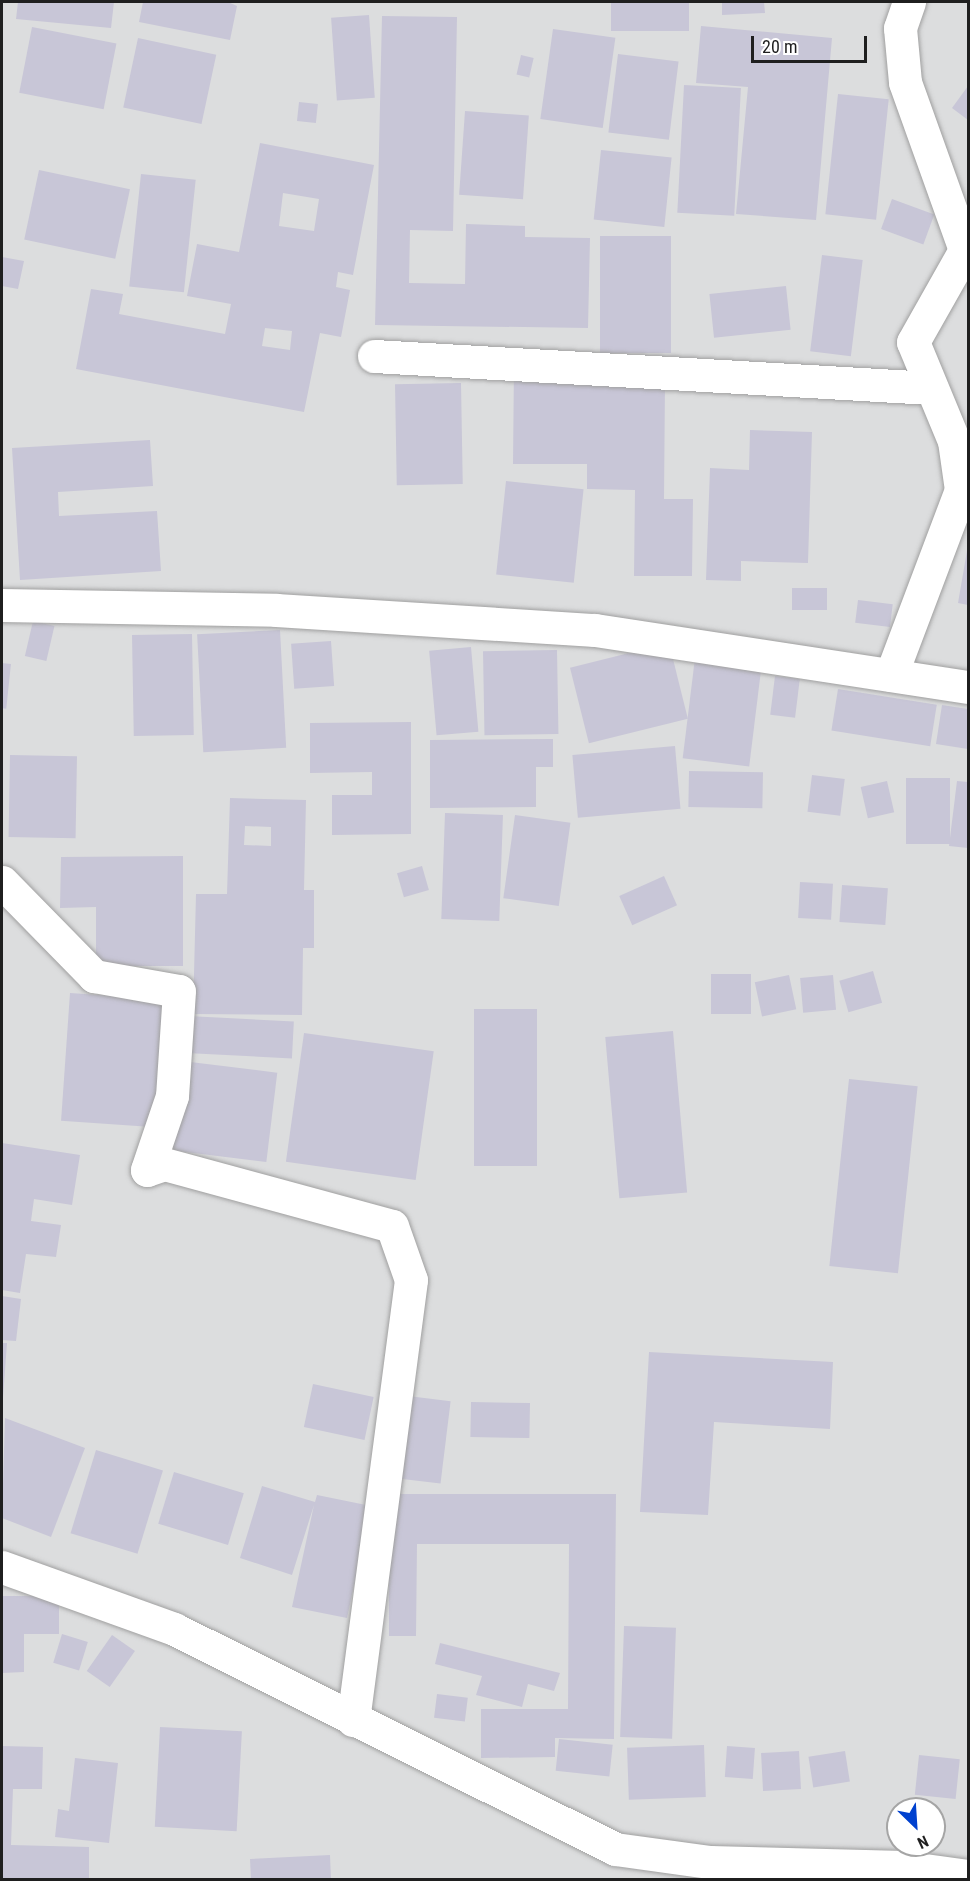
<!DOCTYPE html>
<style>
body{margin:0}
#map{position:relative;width:970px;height:1881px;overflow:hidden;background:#e9e6f0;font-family:"Roboto Condensed",sans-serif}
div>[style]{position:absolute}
.residential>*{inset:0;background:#dcddde}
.building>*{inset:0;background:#c8c6d7;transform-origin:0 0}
.roads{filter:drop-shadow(0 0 2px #a0a0a0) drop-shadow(0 0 2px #a0a0a0)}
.street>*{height:33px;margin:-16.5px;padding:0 16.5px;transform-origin:16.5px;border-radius:16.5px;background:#fff}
span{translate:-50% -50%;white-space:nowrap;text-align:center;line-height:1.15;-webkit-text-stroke:4.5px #fff;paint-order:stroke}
.frame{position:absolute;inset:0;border:3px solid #1f1f1f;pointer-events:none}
.north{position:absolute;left:886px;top:1797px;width:60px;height:60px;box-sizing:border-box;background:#fff;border:2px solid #a5a5a5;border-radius:50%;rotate:155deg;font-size:16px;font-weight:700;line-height:24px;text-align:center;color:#1f1f1f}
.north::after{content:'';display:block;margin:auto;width:21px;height:27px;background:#0041cf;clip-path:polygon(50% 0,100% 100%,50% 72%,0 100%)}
.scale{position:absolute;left:751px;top:36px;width:116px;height:27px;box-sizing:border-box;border:3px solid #1f1f1f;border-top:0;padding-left:8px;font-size:18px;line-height:21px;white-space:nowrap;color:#1f1f1f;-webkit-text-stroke:4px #fff;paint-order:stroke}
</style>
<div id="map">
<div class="residential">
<div style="clip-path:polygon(evenodd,2px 2px,968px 2px,968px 1879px,2px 1880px,2px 2px,898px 1809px,934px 1809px,934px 1845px,898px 1845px,898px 1809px)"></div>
</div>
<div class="building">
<div style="clip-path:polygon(18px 2px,114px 2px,111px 28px,16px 19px)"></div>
<div style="clip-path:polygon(143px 2px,228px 2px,237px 6px,230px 40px,139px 22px)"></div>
<div style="left:611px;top:2px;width:78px;height:29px"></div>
<div style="clip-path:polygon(722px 2px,764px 2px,765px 13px,722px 15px)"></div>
<div style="left:369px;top:15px;width:83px;height:38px;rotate:86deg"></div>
<div style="clip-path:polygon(382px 16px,457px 17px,453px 231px,410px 230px,409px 283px,465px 284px,466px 224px,525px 226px,525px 237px,590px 238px,588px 328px,375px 325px)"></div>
<div style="clip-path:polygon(701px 26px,832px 38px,816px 220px,736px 214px,748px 87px,696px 83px)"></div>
<div style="left:32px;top:27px;width:86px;height:67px;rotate:11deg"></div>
<div style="left:553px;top:29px;width:63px;height:91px;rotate:8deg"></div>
<div style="left:138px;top:38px;width:80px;height:71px;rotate:12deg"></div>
<div style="left:618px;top:54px;width:61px;height:79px;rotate:7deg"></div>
<div style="left:521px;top:55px;width:13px;height:20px;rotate:13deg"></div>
<div style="left:684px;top:85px;width:57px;height:128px;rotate:3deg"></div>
<div style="clip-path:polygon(968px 86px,968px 120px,952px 108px)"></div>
<div style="left:838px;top:94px;width:51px;height:121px;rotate:6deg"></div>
<div style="left:299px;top:102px;width:19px;height:19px;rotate:6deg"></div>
<div style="left:465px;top:111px;width:64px;height:84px;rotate:4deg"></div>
<div style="clip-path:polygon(evenodd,260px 143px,374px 165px,353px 275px,338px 272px,336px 287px,350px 290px,341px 337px,320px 333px,304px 412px,76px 369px,91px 289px,123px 294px,119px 314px,225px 334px,231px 304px,187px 296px,197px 244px,239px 252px,260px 143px,283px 193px,319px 199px,314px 231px,279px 226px,283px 193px,260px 143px,265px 328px,292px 331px,290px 350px,262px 346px,265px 328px)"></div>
<div style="left:601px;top:150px;width:71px;height:70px;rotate:6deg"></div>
<div style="left:39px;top:170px;width:93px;height:71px;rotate:12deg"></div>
<div style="left:141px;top:174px;width:55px;height:113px;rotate:6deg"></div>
<div style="left:892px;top:199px;width:45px;height:32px;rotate:20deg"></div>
<div style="left:600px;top:236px;width:71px;height:117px"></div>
<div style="left:822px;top:255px;width:41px;height:97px;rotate:7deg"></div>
<div style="clip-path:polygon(2px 257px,24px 261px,18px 289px,2px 286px)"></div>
<div style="left:786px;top:286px;width:44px;height:77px;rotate:84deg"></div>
<div style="clip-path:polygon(514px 363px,665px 382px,664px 499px,693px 499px,692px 576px,634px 576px,635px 490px,587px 489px,587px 464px,513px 464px)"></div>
<div style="left:461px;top:383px;width:101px;height:66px;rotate:89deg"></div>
<div style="clip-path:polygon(750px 430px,812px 432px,808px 563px,741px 561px,741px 581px,706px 580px,710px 468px,749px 470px)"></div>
<div style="clip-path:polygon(150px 440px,153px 486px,58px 492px,59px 516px,157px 511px,161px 571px,20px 580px,12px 448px)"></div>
<div style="left:506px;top:481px;width:78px;height:94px;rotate:6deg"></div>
<div style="clip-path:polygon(968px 545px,968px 605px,958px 603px)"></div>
<div style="left:792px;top:588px;width:35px;height:22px"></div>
<div style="left:858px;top:600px;width:35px;height:23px;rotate:7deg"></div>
<div style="left:33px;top:621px;width:22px;height:36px;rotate:13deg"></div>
<div style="left:280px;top:630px;width:118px;height:83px;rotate:87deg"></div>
<div style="left:192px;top:634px;width:101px;height:60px;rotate:89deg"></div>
<div style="left:331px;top:641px;width:45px;height:40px;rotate:86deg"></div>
<div style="left:669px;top:643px;width:78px;height:102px;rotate:76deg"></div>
<div style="left:471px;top:647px;width:85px;height:42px;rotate:85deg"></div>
<div style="left:557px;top:650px;width:84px;height:74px;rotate:89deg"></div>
<div style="left:695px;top:658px;width:67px;height:101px;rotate:7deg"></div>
<div style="left:2px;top:663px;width:9px;height:45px;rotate:6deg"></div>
<div style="left:775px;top:676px;width:25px;height:39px;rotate:7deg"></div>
<div style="left:838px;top:689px;width:100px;height:42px;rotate:9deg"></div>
<div style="clip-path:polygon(942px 705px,968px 709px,968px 749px,936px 744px)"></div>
<div style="clip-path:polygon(411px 722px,411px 834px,332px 835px,332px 795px,372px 795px,372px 772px,310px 773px,310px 723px)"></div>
<div style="clip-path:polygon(553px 739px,553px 767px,536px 767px,536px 807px,430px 808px,430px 740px)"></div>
<div style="left:675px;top:746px;width:63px;height:103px;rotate:85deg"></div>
<div style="left:10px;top:755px;width:67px;height:82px;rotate:1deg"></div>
<div style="left:689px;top:771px;width:74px;height:36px;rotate:1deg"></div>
<div style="left:812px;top:775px;width:33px;height:37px;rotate:7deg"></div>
<div style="left:906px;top:778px;width:44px;height:66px"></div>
<div style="left:887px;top:781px;width:32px;height:27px;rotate:77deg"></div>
<div style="clip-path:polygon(957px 781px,968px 782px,968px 848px,949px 846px)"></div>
<div style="clip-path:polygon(evenodd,230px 798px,306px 800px,304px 890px,314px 890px,314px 948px,303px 948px,302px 1015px,193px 1014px,196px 894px,227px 894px,230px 798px,245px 826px,271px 827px,271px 846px,244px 845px,245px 826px)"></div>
<div style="left:445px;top:813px;width:58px;height:106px;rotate:2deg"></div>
<div style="left:515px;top:815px;width:56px;height:84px;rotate:8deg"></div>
<div style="clip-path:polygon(183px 856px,183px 966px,96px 966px,96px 907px,60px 908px,61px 857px)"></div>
<div style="left:422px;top:866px;width:25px;height:26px;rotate:74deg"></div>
<div style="left:664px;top:876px;width:32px;height:49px;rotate:66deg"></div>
<div style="left:800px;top:882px;width:33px;height:36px;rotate:3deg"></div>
<div style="left:842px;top:885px;width:46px;height:37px;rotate:4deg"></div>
<div style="left:873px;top:971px;width:33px;height:35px;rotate:74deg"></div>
<div style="left:711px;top:974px;width:40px;height:40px"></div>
<div style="left:789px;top:975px;width:35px;height:35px;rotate:78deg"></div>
<div style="left:833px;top:975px;width:35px;height:33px;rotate:85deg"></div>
<div style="left:70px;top:993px;width:98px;height:128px;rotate:4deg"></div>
<div style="left:474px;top:1009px;width:63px;height:157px"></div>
<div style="left:188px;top:1016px;width:106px;height:37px;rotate:3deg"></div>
<div style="left:673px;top:1031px;width:162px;height:68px;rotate:85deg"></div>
<div style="left:304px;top:1033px;width:131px;height:130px;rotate:8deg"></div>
<div style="left:182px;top:1061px;width:96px;height:90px;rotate:7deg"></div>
<div style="left:849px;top:1079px;width:69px;height:188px;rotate:6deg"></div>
<div style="clip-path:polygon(2px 1143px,80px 1155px,72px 1205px,34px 1199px,31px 1221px,61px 1225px,56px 1257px,26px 1254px,20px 1293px,2px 1290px)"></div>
<div style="clip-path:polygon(2px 1296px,21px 1299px,16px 1341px,2px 1340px)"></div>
<div style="clip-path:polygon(2px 1343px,7px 1343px,3px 1398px,2px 1398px)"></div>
<div style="clip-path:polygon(649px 1352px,833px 1362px,830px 1429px,714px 1422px,708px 1515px,640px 1512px)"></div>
<div style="left:313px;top:1384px;width:62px;height:44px;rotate:12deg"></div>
<div style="left:400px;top:1395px;width:51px;height:83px;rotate:7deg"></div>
<div style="left:471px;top:1402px;width:59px;height:35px;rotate:1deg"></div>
<div style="clip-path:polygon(5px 1418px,85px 1448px,51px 1537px,2px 1518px)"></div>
<div style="left:96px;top:1450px;width:70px;height:87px;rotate:17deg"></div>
<div style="left:174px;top:1472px;width:73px;height:54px;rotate:17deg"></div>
<div style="clip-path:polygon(262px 1486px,315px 1502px,317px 1495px,371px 1506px,347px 1618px,292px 1607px,314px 1505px,292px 1575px,240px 1558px)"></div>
<div style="clip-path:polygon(389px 1494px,616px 1494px,614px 1739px,555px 1738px,555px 1757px,481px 1758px,481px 1709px,568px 1709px,569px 1544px,417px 1544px,416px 1636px,389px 1636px)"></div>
<div style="clip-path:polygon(2px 1596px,59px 1596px,59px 1634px,24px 1634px,24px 1672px,2px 1673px)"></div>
<div style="left:624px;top:1626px;width:52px;height:111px;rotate:2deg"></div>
<div style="left:62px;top:1634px;width:27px;height:30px;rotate:17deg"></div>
<div style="left:112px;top:1635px;width:28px;height:44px;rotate:35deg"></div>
<div style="clip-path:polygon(440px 1643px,560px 1673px,554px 1691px,528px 1684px,522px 1707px,476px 1695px,482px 1676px,435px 1664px)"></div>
<div style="left:437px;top:1694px;width:31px;height:24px;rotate:7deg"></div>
<div style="left:160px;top:1727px;width:82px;height:100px;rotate:3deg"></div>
<div style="left:559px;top:1739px;width:54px;height:32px;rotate:6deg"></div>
<div style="left:704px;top:1745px;width:52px;height:77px;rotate:88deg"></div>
<div style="clip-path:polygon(2px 1746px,43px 1747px,42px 1789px,13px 1789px,11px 1845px,89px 1847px,89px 1880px,2px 1880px)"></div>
<div style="left:727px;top:1746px;width:28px;height:31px;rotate:4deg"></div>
<div style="left:799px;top:1751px;width:38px;height:38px;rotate:87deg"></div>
<div style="left:845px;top:1751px;width:31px;height:37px;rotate:81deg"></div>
<div style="left:919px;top:1755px;width:41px;height:40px;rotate:6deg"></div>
<div style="clip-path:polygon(75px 1758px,118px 1763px,109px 1843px,55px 1837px,58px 1809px,69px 1811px)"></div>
<div style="clip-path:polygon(330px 1855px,331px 1880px,251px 1880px,250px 1859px)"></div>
</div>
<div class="roads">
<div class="street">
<div style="left:374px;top:356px;width:558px;rotate:3.29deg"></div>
<div style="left:2px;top:605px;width:274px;rotate:1deg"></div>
<div style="left:276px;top:610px;width:320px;rotate:3.6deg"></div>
<div style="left:595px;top:630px;width:377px;rotate:8.7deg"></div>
<div style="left:891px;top:675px;width:198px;rotate:-69.3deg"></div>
<div style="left:961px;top:490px;width:49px;rotate:-98.1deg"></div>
<div style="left:954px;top:441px;width:107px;rotate:-112.5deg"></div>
<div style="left:913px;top:342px;width:106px;rotate:-60.5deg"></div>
<div style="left:965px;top:250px;width:178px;rotate:-109.7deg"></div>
<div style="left:905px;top:82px;width:54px;rotate:-95.3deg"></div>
<div style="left:900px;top:28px;width:28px;rotate:-71deg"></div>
<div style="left:2px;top:882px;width:132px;rotate:45.6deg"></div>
<div style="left:94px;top:976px;width:86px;rotate:10deg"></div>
<div style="left:179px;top:991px;width:105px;rotate:93.8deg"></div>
<div style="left:172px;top:1096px;width:78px;rotate:108.7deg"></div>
<div style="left:147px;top:1170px;width:18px;rotate:-19deg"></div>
<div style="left:164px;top:1164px;width:236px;rotate:15.2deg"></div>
<div style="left:392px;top:1226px;width:57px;rotate:70.6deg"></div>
<div style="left:411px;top:1280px;width:444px;rotate:97.5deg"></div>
<div style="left:2px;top:1567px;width:183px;rotate:19.8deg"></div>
<div style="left:174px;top:1629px;width:493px;rotate:26.5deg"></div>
<div style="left:615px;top:1849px;width:96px;rotate:7.8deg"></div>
<div style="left:710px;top:1862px;width:193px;rotate:1.5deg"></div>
<div style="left:903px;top:1867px;width:66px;rotate:7.9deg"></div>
</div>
</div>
<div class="frame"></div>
<div class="north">N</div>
<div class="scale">20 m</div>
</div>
